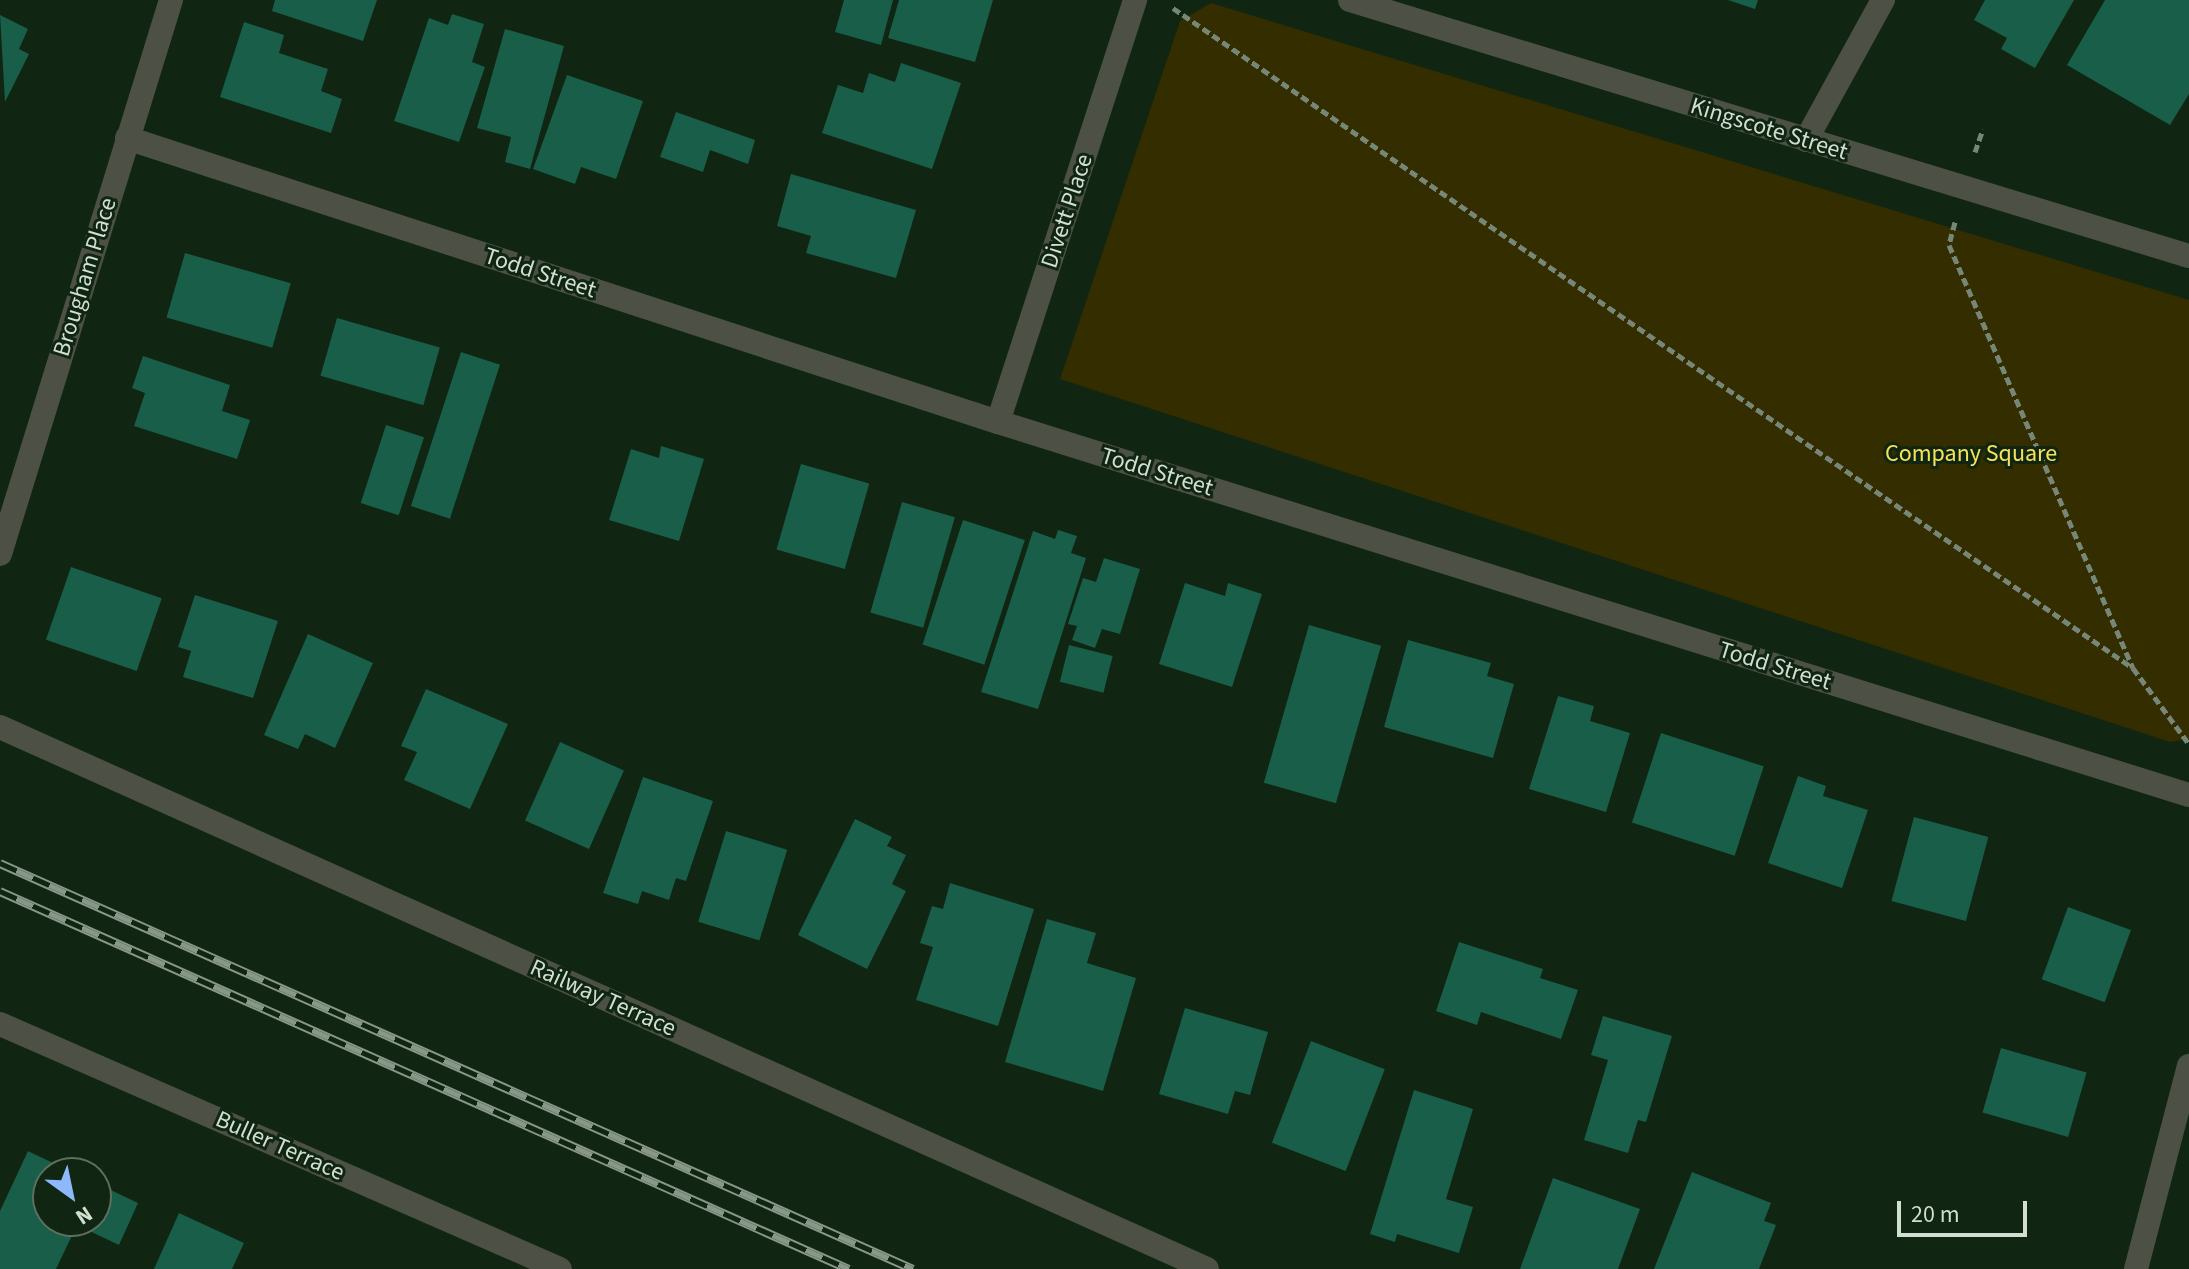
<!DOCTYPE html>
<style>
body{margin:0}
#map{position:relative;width:2189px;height:1269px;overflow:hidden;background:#102512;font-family:"Source Sans 3",sans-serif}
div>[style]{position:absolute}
.green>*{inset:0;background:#332d00}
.building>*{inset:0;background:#185e49;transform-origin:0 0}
.path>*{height:5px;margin-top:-2.5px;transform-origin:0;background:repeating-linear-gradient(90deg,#768677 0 8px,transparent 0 12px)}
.street>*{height:24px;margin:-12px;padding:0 12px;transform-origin:12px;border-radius:12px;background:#4d5145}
.rail>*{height:9px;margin-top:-4.5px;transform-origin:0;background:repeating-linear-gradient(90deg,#102512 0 18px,#879788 0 36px);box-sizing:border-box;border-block:2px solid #879788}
span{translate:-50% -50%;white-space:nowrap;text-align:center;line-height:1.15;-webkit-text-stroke:6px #102512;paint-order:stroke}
.street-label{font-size:24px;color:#d1ded2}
.park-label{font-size:24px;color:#f5e357}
.north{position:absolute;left:32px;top:1157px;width:80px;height:80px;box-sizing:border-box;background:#102512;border:2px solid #5d6f5f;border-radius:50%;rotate:147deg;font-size:22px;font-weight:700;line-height:32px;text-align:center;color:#d1ded2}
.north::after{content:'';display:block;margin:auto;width:28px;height:36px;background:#8db9fc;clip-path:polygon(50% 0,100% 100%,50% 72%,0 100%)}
.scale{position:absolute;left:1897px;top:1201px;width:130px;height:36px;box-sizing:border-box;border:4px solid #d1ded2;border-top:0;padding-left:10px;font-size:24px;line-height:28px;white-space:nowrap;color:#d1ded2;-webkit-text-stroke:6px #102512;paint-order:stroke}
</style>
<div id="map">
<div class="green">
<div style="clip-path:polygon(1211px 3px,2189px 300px,2189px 739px,2170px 742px,1060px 379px,1180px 21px)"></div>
</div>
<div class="building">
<div style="clip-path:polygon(275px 0,377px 0,363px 41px,272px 11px)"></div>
<div style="clip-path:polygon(844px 0,893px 0,881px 45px,835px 32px)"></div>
<div style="clip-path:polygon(899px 0,993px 0,975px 62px,888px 38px)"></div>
<div style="clip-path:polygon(1728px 0,1758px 0,1755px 9px)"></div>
<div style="clip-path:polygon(1985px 0,2074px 0,2035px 68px,2001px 49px,2007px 38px,1974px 20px)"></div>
<div style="clip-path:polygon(2105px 0,2189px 0,2189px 94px,2170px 125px,2067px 65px)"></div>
<div style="clip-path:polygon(452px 14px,484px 24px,472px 62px,485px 67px,459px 142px,394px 121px,429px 18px,448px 25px)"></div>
<div style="clip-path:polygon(0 15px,28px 29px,19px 49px,29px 54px,5px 102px)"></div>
<div style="clip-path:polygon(244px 22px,284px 35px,279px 53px,328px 69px,321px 91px,342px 99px,331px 133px,220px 97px)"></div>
<div style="clip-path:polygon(505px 29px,564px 46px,530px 169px,505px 162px,511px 137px,477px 128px)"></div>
<div style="clip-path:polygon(901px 63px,961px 83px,932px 169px,822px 133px,838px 85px,863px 93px,869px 73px,895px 82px)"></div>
<div style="clip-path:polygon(567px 75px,643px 101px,616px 179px,581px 167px,575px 184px,533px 169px)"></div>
<div style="clip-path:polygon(676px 112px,755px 140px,748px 164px,710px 150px,703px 172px,660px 157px)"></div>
<div style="clip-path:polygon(791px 174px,916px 210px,896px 278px,806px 253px,811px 236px,777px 226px)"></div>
<div style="left:185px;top:253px;width:110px;height:67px;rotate:16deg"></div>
<div style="left:337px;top:318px;width:107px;height:60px;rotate:16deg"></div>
<div style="left:461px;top:352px;width:41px;height:162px;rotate:18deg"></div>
<div style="clip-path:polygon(143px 356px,230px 385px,222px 411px,250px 420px,237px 459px,134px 426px,145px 393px,132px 388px)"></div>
<div style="left:386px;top:425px;width:40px;height:82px;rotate:18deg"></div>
<div style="clip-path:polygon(661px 446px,704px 459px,679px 541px,609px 520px,631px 449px,659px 458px)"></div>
<div style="left:801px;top:464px;width:71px;height:89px;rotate:16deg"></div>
<div style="left:902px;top:502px;width:55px;height:115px;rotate:16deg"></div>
<div style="left:963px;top:520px;width:65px;height:131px;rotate:18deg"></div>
<div style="clip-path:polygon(1058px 530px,1077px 536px,1071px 553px,1086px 558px,1038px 709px,981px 692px,1033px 531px,1055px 539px)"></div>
<div style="clip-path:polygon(1104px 558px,1140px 569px,1120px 634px,1102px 629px,1095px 648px,1072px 640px,1077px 626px,1068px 624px,1083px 578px,1096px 582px)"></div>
<div style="left:71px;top:567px;width:96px;height:77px;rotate:19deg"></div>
<div style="clip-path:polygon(1185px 583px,1225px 596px,1228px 583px,1262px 594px,1232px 687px,1159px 664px)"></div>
<div style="clip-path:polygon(195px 595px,278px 621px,253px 698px,183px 677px,191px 651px,178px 647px)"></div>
<div style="left:1309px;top:625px;width:75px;height:164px;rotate:16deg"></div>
<div style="clip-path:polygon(308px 634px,373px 663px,335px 748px,305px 734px,298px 749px,264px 735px)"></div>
<div style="clip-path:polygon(1408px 640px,1491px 663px,1487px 676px,1514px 684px,1493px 758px,1384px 727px)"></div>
<div style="left:1069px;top:645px;width:45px;height:38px;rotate:14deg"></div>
<div style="clip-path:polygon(426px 689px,508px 724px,470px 809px,404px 780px,417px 752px,401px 746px)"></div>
<div style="clip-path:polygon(1558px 696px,1594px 706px,1590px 721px,1630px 733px,1606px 812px,1529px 789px)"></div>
<div style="left:1661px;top:733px;width:108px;height:94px;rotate:18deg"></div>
<div style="left:560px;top:742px;width:70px;height:86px;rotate:24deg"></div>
<div style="clip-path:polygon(1798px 776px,1826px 786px,1823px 796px,1868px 810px,1842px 888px,1768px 863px)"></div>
<div style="clip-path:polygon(643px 777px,713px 801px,686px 881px,676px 878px,669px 900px,642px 891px,638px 904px,603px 893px)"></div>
<div style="left:1914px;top:817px;width:77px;height:87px;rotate:15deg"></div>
<div style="clip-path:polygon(855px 819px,892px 837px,887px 846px,906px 855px,892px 884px,906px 891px,867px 969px,798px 935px)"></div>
<div style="left:726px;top:831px;width:64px;height:95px;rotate:17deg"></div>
<div style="clip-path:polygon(950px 883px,1034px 909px,998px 1026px,916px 1000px,933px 947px,920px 943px,932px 906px,943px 909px)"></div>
<div style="left:2068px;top:907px;width:67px;height:77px;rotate:20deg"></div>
<div style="clip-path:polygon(1047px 919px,1096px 933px,1087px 963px,1136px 978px,1103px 1091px,1005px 1062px)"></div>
<div style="clip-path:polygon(1459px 942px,1543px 969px,1540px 978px,1578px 990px,1561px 1039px,1481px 1012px,1477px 1025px,1436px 1011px)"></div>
<div style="clip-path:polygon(1185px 1008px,1268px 1032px,1250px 1095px,1235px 1091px,1228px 1114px,1159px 1094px)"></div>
<div style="clip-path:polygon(1603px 1016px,1672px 1036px,1646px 1122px,1638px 1120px,1628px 1153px,1584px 1140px,1608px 1060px,1591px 1055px)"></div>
<div style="left:1311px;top:1041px;width:79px;height:109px;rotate:21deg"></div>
<div style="left:2001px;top:1048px;width:89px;height:67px;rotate:16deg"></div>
<div style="clip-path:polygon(1414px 1090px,1473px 1109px,1446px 1199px,1473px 1207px,1459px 1253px,1397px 1234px,1395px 1242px,1370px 1234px)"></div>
<div style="clip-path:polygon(28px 1151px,74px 1173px,48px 1173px,48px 1221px,96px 1221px,96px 1183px,138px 1203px,119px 1245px,77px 1225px,56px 1269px,0 1269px,0 1211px)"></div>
<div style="clip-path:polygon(1692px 1172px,1771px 1203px,1764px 1221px,1776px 1225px,1759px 1269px,1654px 1269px)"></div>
<div style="clip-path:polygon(1553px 1178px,1640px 1209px,1618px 1269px,1520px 1269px)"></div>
<div style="clip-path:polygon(179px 1213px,244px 1243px,232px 1269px,154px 1269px)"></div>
</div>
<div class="path">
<div style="left:1173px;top:8px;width:1165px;rotate:34.51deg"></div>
<div style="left:1975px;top:152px;width:24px;rotate:-71deg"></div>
<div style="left:1955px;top:222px;width:24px;rotate:105deg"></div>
<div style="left:1949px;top:245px;width:461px;rotate:66.5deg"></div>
<div style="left:2133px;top:668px;width:94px;rotate:53.6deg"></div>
</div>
<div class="street">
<div style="left:1350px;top:0;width:877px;rotate:16.97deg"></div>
<div style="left:127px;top:138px;width:916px;rotate:18.06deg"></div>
<div style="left:998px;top:422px;width:1248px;rotate:17.39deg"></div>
<div style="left:1806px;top:140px;width:160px;rotate:-61.2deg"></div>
<div style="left:998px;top:422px;width:444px;rotate:-72deg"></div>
<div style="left:0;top:554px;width:580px;rotate:-72.85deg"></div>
<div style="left:0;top:727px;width:1323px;rotate:24.18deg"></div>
<div style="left:0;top:1024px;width:611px;rotate:23.63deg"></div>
<div style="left:2136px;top:1269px;width:210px;rotate:-75.4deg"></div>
</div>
<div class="rail">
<div style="left:0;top:863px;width:999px;rotate:23.97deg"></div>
<div style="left:0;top:891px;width:929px;rotate:24deg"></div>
</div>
<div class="street-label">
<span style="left:1769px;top:129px;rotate:17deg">Kingscote Street</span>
<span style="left:1067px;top:211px;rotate:-72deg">Divett Place</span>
<span style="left:540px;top:273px;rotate:18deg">Todd Street</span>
<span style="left:85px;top:277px;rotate:-73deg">Brougham Place</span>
<span style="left:1157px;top:472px;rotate:17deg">Todd Street</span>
<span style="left:1775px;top:666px;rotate:17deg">Todd Street</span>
<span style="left:603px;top:998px;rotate:24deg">Railway Terrace</span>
<span style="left:280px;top:1146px;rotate:24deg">Buller Terrace</span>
</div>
<div class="park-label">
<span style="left:1971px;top:454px">Company Square</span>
</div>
<div class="north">N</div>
<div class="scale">20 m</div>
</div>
